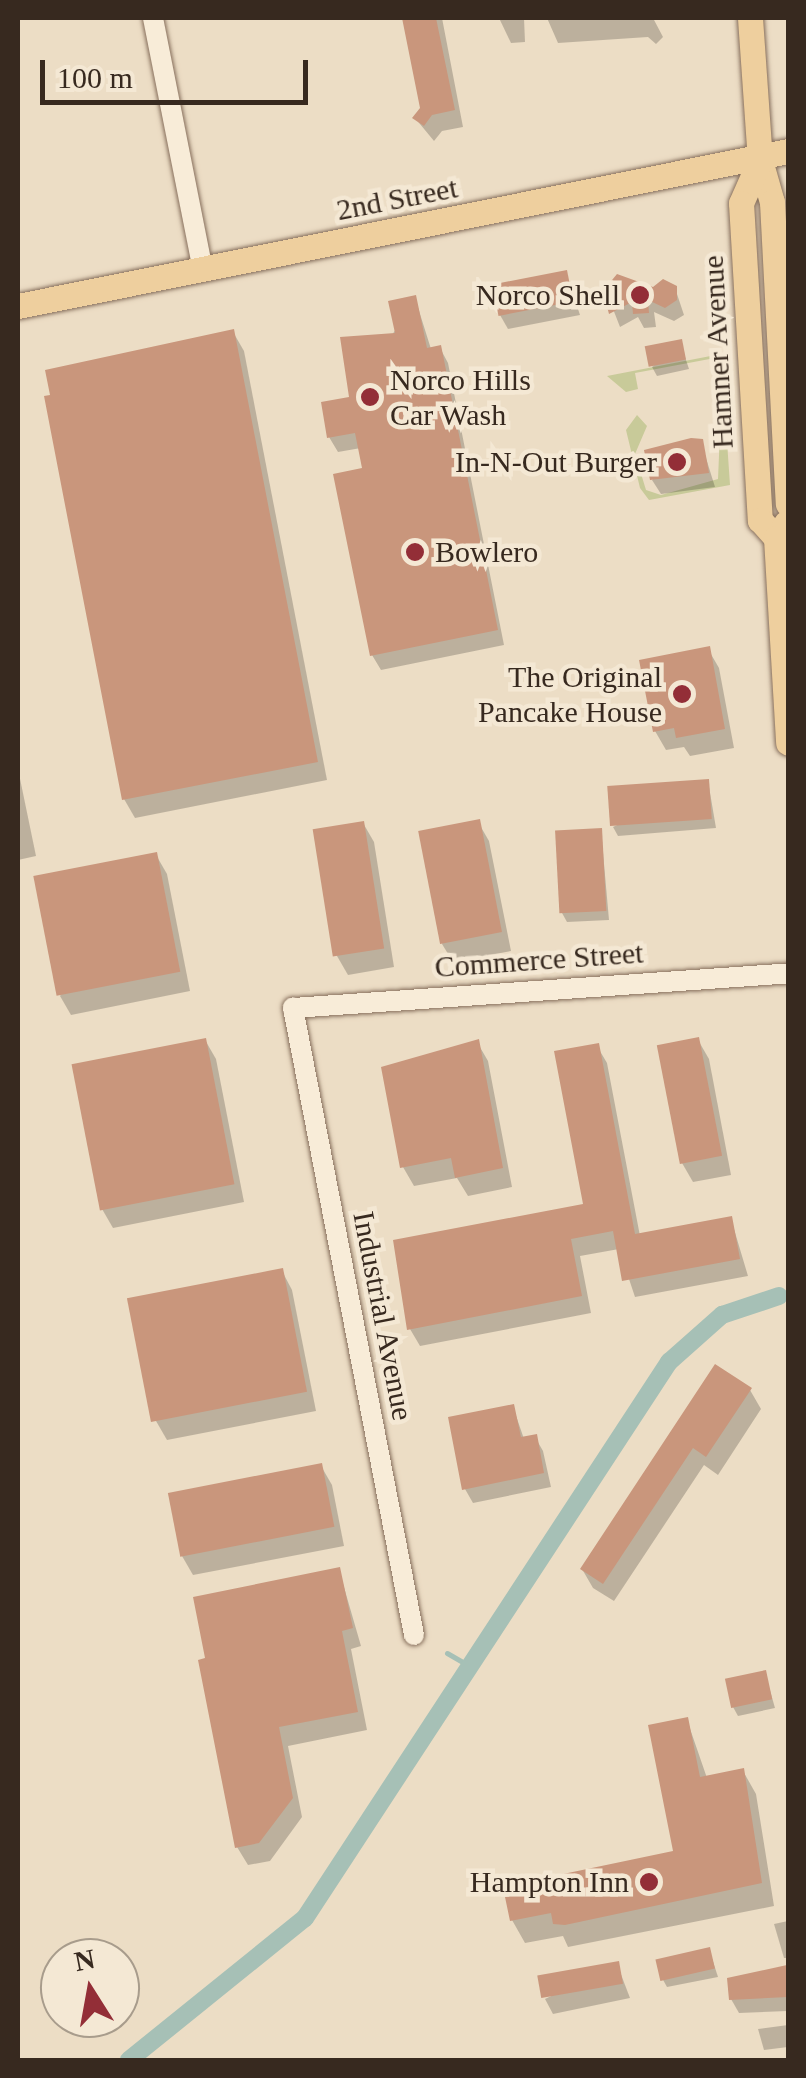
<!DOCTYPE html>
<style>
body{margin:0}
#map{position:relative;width:806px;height:2078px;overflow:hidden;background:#ecddc5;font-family:"Times New Roman",serif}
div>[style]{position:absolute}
.green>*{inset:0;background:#c8ca99}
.shadow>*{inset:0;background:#0003}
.stream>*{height:5px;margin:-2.5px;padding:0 2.5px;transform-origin:2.5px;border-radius:2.5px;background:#a6c0b6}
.canal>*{height:18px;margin:-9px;padding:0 9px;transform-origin:9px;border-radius:9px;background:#a6c0b6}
.building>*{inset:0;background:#c9967c;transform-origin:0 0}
.roads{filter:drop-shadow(0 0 2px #876f5c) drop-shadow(0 0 2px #876f5c)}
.minor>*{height:20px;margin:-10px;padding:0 10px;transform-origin:10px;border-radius:10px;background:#f8ecd8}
.major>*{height:25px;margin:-12.5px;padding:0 12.5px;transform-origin:12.5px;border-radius:12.5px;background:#eecf9e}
.dots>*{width:28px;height:28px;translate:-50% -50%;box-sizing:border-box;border:5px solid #f4e8d4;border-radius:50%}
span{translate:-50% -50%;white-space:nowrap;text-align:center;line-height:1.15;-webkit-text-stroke:9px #f4e8d4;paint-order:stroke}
.street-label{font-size:30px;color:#37291f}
.poi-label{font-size:30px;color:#37291f}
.right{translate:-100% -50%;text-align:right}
.left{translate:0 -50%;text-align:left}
.frame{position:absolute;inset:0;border:20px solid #37291f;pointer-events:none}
.north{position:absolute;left:40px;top:1938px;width:100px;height:100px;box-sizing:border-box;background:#f4e8d4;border:2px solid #a89c8c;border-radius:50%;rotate:349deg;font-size:28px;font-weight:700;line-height:40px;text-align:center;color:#37291f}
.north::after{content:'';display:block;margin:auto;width:35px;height:45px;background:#932e37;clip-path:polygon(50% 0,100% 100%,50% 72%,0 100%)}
.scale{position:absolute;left:40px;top:60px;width:268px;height:45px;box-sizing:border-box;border:5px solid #37291f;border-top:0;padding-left:12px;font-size:30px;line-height:35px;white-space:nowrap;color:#37291f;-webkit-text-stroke:8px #f4e8d4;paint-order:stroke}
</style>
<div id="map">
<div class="green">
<div style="clip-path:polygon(721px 354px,730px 485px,649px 500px,640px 488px,626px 430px,637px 415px,647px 426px,635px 454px,646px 490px,661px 495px,718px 479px,722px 385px,715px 358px,635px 373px,638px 389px,626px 392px,607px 376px)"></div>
</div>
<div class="shadow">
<div style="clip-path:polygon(404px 18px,442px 18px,463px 127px,442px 131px,434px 141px,415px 118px,423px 109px)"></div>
<div style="clip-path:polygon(499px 18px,524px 18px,525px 42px,511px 43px)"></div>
<div style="clip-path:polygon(547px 18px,653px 18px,663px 37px,656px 44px,648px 37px,558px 43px)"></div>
<div style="clip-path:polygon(566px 273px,580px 315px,508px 329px,500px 315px)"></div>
<div style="clip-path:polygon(675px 288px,684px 315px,674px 321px,654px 312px,656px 327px,644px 328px,638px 317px,620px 327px,606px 291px)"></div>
<div style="clip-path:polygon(415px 298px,431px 349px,440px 348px,448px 363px,504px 645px,381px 670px,372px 655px,361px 448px,338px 452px,329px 437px)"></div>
<div style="clip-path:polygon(233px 332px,244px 351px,327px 780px,135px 818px,124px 799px,48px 372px)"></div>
<div style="clip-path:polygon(680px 342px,689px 369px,657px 376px,652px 367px)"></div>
<div style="clip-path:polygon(701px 442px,715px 487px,661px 494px,652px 480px)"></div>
<div style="clip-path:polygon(708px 649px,719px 668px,734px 748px,690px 756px,684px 747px,666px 750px,655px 731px)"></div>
<div style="clip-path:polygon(18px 769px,36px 856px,18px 860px)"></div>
<div style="clip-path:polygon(708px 781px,716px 828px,618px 836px,613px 827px)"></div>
<div style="clip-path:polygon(478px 822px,489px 841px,511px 951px,453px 962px,442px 944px)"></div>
<div style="clip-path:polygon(363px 823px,374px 842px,394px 967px,348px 975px,337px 956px)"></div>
<div style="clip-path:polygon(601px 830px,609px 920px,567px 922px,562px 913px)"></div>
<div style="clip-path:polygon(156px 855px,167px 874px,190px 991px,71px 1015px,60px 996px)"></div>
<div style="clip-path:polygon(205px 1040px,216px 1059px,244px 1202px,113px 1228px,102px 1209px)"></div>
<div style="clip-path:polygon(698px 1040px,709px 1059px,731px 1175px,693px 1182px,682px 1163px)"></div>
<div style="clip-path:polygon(477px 1042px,488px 1061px,512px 1187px,468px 1196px,457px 1178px,414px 1186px,403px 1167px)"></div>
<div style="clip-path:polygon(597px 1046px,607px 1063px,640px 1236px,731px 1219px,748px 1276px,635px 1297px,619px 1249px,580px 1256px,591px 1313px,420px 1346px,410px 1329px,586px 1206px)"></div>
<div style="clip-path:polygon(282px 1271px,292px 1290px,316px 1411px,167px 1440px,156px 1421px)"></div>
<div style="clip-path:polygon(715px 1367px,750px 1390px,761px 1409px,718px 1475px,704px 1465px,614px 1601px,593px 1588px,582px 1569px)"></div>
<div style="clip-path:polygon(513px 1407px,524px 1439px,535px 1437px,543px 1451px,551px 1487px,473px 1503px,465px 1489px)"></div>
<div style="clip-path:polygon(321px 1466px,332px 1485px,344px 1546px,193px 1575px,182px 1556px)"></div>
<div style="clip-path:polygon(339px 1570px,361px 1646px,351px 1649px,367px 1730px,288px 1746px,302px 1817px,270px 1861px,248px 1865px,237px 1847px,201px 1662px)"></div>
<div style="clip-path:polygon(765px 1673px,775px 1708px,738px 1716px,733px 1707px)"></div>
<div style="clip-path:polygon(687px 1720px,707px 1778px,743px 1771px,756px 1794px,774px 1906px,568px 1947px,563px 1936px,525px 1943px,512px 1920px,676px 1853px)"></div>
<div style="clip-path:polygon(788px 1921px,788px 1958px,784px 1958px,774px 1924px)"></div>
<div style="clip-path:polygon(709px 1949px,718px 1977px,667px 1987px,662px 1978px)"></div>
<div style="clip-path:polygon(617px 1964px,630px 1998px,553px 2014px,545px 1999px)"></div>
<div style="clip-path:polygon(786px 1968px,788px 2011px,739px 2013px,731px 1999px)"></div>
<div style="clip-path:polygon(788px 2025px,788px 2047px,764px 2050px,758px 2029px)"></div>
</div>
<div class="stream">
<div style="left:447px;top:1653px;width:30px;rotate:30deg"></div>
</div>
<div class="canal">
<div style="left:129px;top:2060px;width:226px;rotate:-38.9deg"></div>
<div style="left:305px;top:1918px;width:665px;rotate:-56.79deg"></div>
<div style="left:669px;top:1362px;width:71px;rotate:-41.6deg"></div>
<div style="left:722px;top:1315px;width:60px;rotate:-18.4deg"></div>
</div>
<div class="building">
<div style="clip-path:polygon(402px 18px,436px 18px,455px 110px,432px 115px,424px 126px,412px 118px,420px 108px)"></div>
<div style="left:567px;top:270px;width:32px;height:76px;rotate:79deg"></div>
<div style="clip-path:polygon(617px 274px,653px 287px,663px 279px,677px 286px,677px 300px,665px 308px,648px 300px,649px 313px,633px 314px,632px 302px,609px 314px,603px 291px)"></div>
<div style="clip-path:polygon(416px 295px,427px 348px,441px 345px,498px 630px,370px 656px,333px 474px,362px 468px,355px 433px,327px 438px,321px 402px,349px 397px,340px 337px,395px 333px,388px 301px)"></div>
<div style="clip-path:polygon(234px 329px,318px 762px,122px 800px,44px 396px,50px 395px,45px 370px)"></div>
<div style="left:682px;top:339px;width:21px;height:38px;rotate:79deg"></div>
<div style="clip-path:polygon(691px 438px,703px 439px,709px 473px,650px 480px,644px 450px)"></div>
<div style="clip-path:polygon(710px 646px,725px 729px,676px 738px,674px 728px,653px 732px,639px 660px)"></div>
<div style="left:709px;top:779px;width:40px;height:102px;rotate:86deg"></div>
<div style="left:480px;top:819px;width:115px;height:63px;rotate:79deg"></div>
<div style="left:364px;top:821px;width:129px;height:52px;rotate:81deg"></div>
<div style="left:602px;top:828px;width:83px;height:47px;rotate:87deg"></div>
<div style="left:157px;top:852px;width:122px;height:126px;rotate:79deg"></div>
<div style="left:699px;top:1037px;width:121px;height:43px;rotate:79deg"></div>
<div style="left:206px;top:1038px;width:149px;height:137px;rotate:79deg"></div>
<div style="clip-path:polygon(479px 1039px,503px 1168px,455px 1178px,451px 1158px,400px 1168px,381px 1067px)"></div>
<div style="clip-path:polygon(599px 1043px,635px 1234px,732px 1216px,740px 1259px,622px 1281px,613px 1231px,571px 1239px,582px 1296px,407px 1330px,393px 1240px,583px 1204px,554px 1051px)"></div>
<div style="left:283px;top:1268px;width:126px;height:159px;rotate:79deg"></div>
<div style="clip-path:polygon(715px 1364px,752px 1388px,706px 1457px,693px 1448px,603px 1584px,580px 1569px)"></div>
<div style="clip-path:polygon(514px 1404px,521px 1437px,537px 1434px,544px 1473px,462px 1490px,448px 1417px)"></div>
<div style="left:322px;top:1463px;width:65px;height:157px;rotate:79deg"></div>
<div style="clip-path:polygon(340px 1567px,353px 1628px,342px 1631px,358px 1712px,279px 1727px,293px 1798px,259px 1843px,235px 1848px,198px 1660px,205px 1658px,193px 1597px)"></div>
<div style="left:766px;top:1670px;width:30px;height:42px;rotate:78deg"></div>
<div style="clip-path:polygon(688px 1717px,700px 1777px,744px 1768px,762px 1883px,565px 1925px,553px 1924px,551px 1913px,510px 1921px,505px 1897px,546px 1889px,544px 1878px,673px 1851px,648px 1725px)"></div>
<div style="left:710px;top:1947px;width:22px;height:56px;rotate:77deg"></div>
<div style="left:619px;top:1961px;width:23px;height:83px;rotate:80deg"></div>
<div style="clip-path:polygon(787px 1965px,788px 1997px,729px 2000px,727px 1978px)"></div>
</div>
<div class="roads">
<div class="minor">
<div style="left:153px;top:18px;width:257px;rotate:78.8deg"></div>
<div style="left:414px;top:1635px;width:639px;rotate:-100.92deg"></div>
<div style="left:293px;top:1008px;width:496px;rotate:-4deg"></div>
</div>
<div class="major">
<div style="left:750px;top:18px;width:142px;rotate:86deg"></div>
<div style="left:760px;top:160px;width:44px;rotate:74.1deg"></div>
<div style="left:772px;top:202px;width:302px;rotate:87deg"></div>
<div style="left:760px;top:160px;width:47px;rotate:113.8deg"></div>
<div style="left:741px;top:203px;width:318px;rotate:86.6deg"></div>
<div style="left:760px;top:520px;width:24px;rotate:48deg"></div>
<div style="left:18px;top:306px;width:785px;rotate:-11.38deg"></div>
<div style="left:786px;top:523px;width:18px;rotate:124deg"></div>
<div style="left:776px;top:538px;width:205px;rotate:86.6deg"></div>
</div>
</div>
<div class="dots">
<div style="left:640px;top:295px;background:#932e37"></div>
<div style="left:370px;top:397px;background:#932e37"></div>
<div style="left:677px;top:462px;background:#932e37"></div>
<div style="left:415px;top:552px;background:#932e37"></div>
<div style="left:682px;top:694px;background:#932e37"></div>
<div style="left:649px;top:1882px;background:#932e37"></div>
</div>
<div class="street-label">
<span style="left:397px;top:199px;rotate:-11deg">2nd Street</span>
<span style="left:718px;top:352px;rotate:-93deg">Hamner Avenue</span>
<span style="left:539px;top:960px;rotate:-4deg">Commerce Street</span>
<span style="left:383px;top:1316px;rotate:79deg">Industrial Avenue</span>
</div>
<div class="poi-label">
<span class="right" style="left:620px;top:295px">Norco Shell</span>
<span class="left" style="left:390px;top:397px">Norco Hills<br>Car Wash</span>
<span class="right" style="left:657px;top:462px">In-N-Out Burger</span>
<span class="left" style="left:435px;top:552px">Bowlero</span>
<span class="right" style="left:662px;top:694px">The Original<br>Pancake House</span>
<span class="right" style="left:629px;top:1882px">Hampton Inn</span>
</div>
<div class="frame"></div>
<div class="north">N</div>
<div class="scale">100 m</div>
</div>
